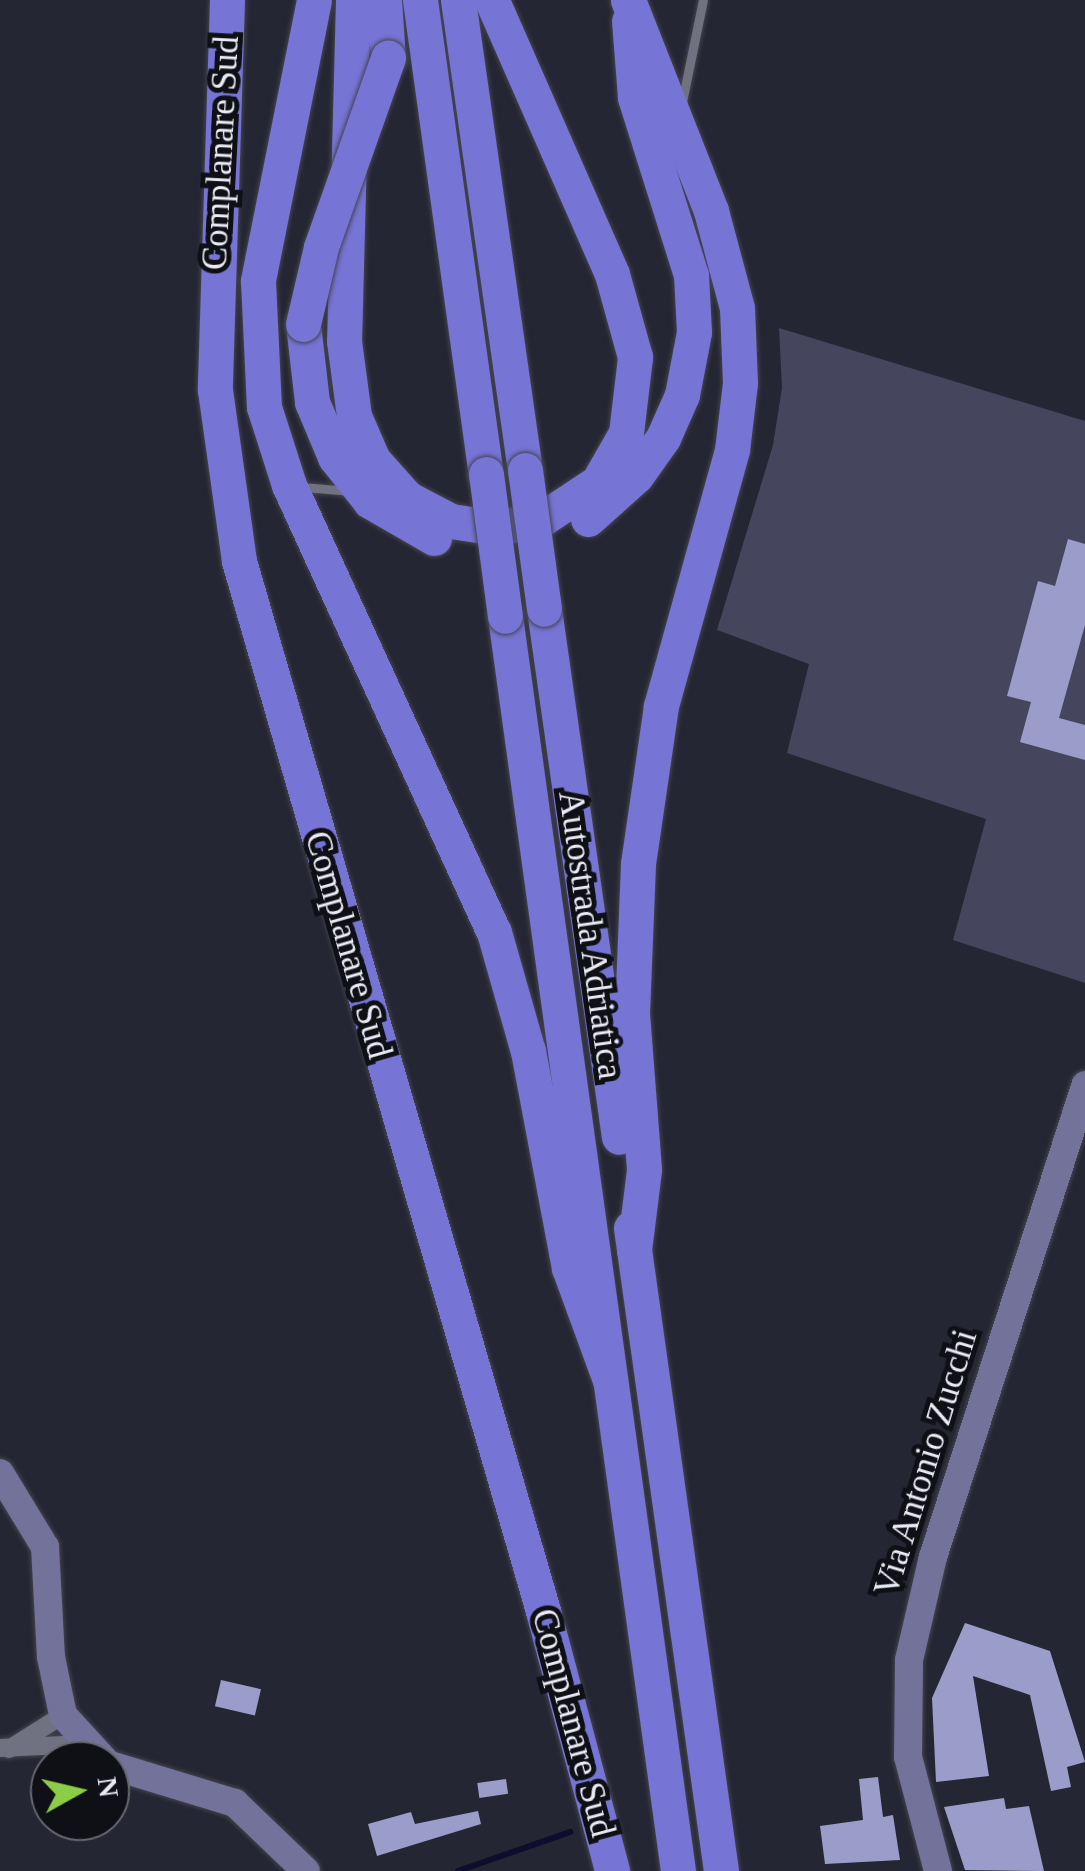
<!DOCTYPE html>
<style>
body{margin:0}
#map{position:relative;width:1085px;height:1871px;overflow:hidden;background:#252633;font-family:Georgia,serif}
div>[style]{position:absolute}
.green>*{inset:0;background:#45465e}
.stream>*{height:6px;margin:-3px;padding:0 3px;transform-origin:3px;border-radius:3px;background:#0f0c2e}
.building>*{inset:0;background:#9a9dc9;transform-origin:0 0}
.roads{filter:drop-shadow(0 0 2px #43444f) drop-shadow(0 0 2px #43444f)}
.lane>*{height:9px;margin:-4.5px;padding:0 4.5px;transform-origin:4.5px;border-radius:4.5px;background:#707181}
.street>*{height:18px;margin:-9px;padding:0 9px;transform-origin:9px;border-radius:9px;background:#707181}
.secondary>*{height:28px;margin:-14px;padding:0 14px;transform-origin:14px;border-radius:14px;background:#72729a}
.highway>*{height:35px;margin:-17.5px;padding:0 17.5px;transform-origin:17.5px;border-radius:17.5px;background:#7674d5}
.bridges{filter:drop-shadow(0 0 2px #43444f) drop-shadow(0 0 2px #43444f)}
.highway-bridge>*{height:35px;margin:-17.5px;padding:0 17.5px;transform-origin:17.5px;border-radius:17.5px;background:#7674d5}
span{translate:-50% -50%;white-space:nowrap;text-align:center;line-height:1.15;-webkit-text-stroke:10px #0f1015;paint-order:stroke}
.street-label{font-size:35px;color:#eaeaf4}
.north{position:absolute;left:30px;top:1741px;width:100px;height:100px;box-sizing:border-box;background:#0f1015;border:2px solid #67676e;border-radius:50%;rotate:82deg;font-size:28px;font-weight:700;line-height:40px;text-align:center;color:#eaeaf4}
.north::after{content:'';display:block;margin:auto;width:35px;height:45px;background:#8bce46;clip-path:polygon(50% 0,100% 100%,50% 72%,0 100%)}
</style>
<div id="map">
<div class="green">
<div style="clip-path:polygon(779px 328px,1085px 421px,1085px 983px,953px 940px,986px 819px,787px 753px,809px 664px,717px 630px,773px 445px,782px 388px)"></div>
</div>
<div class="stream">
<div style="left:458px;top:1871px;width:119px;rotate:-19.2deg"></div>
</div>
<div class="building">
<div style="clip-path:polygon(1068px 539px,1085px 544px,1085px 625px,1059px 718px,1085px 725px,1085px 760px,1020px 742px,1031px 702px,1007px 696px,1038px 581px,1055px 586px)"></div>
<div style="clip-path:polygon(965px 1623px,1050px 1651px,1085px 1762px,1067px 1767px,1071px 1787px,1051px 1791px,1030px 1695px,973px 1676px,989px 1776px,936px 1782px,932px 1698px)"></div>
<div style="left:221px;top:1680px;width:41px;height:27px;rotate:13deg"></div>
<div style="clip-path:polygon(878px 1777px,883px 1817px,893px 1815px,900px 1860px,825px 1864px,820px 1826px,863px 1820px,859px 1779px)"></div>
<div style="left:506px;top:1779px;width:15px;height:29px;rotate:82deg"></div>
<div style="clip-path:polygon(1004px 1798px,1006px 1809px,1029px 1806px,1044px 1871px,965px 1870px,944px 1807px)"></div>
<div style="clip-path:polygon(478px 1811px,481px 1824px,377px 1856px,368px 1824px,411px 1812px,415px 1824px)"></div>
</div>
<div class="roads">
<div class="lane">
<div style="left:682px;top:102px;width:104px;rotate:-78.4deg"></div>
<div style="left:302px;top:487px;width:49px;rotate:4.7deg"></div>
</div>
<div class="street">
<div style="left:0;top:1748px;width:84px;rotate:-2.7deg"></div>
<div style="left:9px;top:1749px;width:64px;rotate:-32.2deg"></div>
</div>
<div class="secondary">
<div style="left:0;top:1473px;width:87px;rotate:58.7deg"></div>
<div style="left:45px;top:1547px;width:110px;rotate:86.9deg"></div>
<div style="left:51px;top:1657px;width:59px;rotate:78.3deg"></div>
<div style="left:63px;top:1715px;width:62px;rotate:47.6deg"></div>
<div style="left:110px;top:1765px;width:131px;rotate:16.9deg"></div>
<div style="left:235px;top:1803px;width:98px;rotate:43.8deg"></div>
<div style="left:938px;top:1871px;width:118px;rotate:-104.7deg"></div>
<div style="left:908px;top:1757px;width:97px;rotate:-89.4deg"></div>
<div style="left:909px;top:1660px;width:106px;rotate:-76.9deg"></div>
<div style="left:933px;top:1557px;width:496px;rotate:-72.1deg"></div>
</div>
<div class="highway">
<div style="left:227px;top:0;width:390px;rotate:91.8deg"></div>
<div style="left:215px;top:390px;width:173px;rotate:82deg"></div>
<div style="left:239px;top:561px;width:1093px;rotate:73.85deg"></div>
<div style="left:543px;top:1611px;width:269px;rotate:75.1deg"></div>
<div style="left:314px;top:0;width:287px;rotate:101.3deg"></div>
<div style="left:258px;top:281px;width:126px;rotate:87.3deg"></div>
<div style="left:264px;top:407px;width:82px;rotate:72.2deg"></div>
<div style="left:289px;top:485px;width:492px;rotate:65.4deg"></div>
<div style="left:494px;top:932px;width:124px;rotate:74.1deg"></div>
<div style="left:528px;top:1051px;width:221px;rotate:79.3deg"></div>
<div style="left:569px;top:1268px;width:119px;rotate:69.9deg"></div>
<div style="left:353px;top:0;width:341px;rotate:91.5deg"></div>
<div style="left:344px;top:341px;width:76px;rotate:82.4deg"></div>
<div style="left:354px;top:416px;width:48px;rotate:66.6deg"></div>
<div style="left:373px;top:460px;width:51px;rotate:48.2deg"></div>
<div style="left:407px;top:498px;width:50px;rotate:27.6deg"></div>
<div style="left:451px;top:521px;width:47px;rotate:8.7deg"></div>
<div style="left:497px;top:528px;width:46px;rotate:-11.3deg"></div>
<div style="left:542px;top:519px;width:67px;rotate:-33.5deg"></div>
<div style="left:598px;top:482px;width:56px;rotate:-60.3deg"></div>
<div style="left:626px;top:433px;width:77px;rotate:-83.2deg"></div>
<div style="left:635px;top:357px;width:86px;rotate:-105.5deg"></div>
<div style="left:612px;top:274px;width:299px;rotate:-113.7deg"></div>
<div style="left:384px;top:0;width:58px;rotate:86.1deg"></div>
<div style="left:420px;top:0;width:479px;rotate:82.1deg"></div>
<div style="left:458px;top:0;width:475px;rotate:81.9deg"></div>
<div style="left:628px;top:0;width:227px;rotate:68.5deg"></div>
<div style="left:711px;top:211px;width:100px;rotate:75deg"></div>
<div style="left:737px;top:308px;width:75px;rotate:87.7deg"></div>
<div style="left:740px;top:383px;width:67px;rotate:96.8deg"></div>
<div style="left:732px;top:450px;width:266px;rotate:105.5deg"></div>
<div style="left:661px;top:706px;width:160px;rotate:98.3deg"></div>
<div style="left:638px;top:864px;width:149px;rotate:92.3deg"></div>
<div style="left:632px;top:1013px;width:157px;rotate:85.6deg"></div>
<div style="left:644px;top:1170px;width:81px;rotate:97.1deg"></div>
<div style="left:303px;top:324px;width:79px;rotate:83.4deg"></div>
<div style="left:312px;top:402px;width:60px;rotate:67.3deg"></div>
<div style="left:335px;top:457px;width:56px;rotate:51.5deg"></div>
<div style="left:370px;top:501px;width:74px;rotate:30deg"></div>
<div style="left:588px;top:519px;width:64px;rotate:-41.9deg"></div>
<div style="left:636px;top:476px;width:47px;rotate:-54.6deg"></div>
<div style="left:663px;top:438px;width:47px;rotate:-66.2deg"></div>
<div style="left:682px;top:395px;width:64px;rotate:-79.2deg"></div>
<div style="left:694px;top:332px;width:57px;rotate:-93deg"></div>
<div style="left:691px;top:275px;width:187px;rotate:-107.5deg"></div>
<div style="left:635px;top:97px;width:76px;rotate:-94.5deg"></div>
<div style="left:544px;top:609px;width:533px;rotate:81.92deg"></div>
<div style="left:505px;top:616px;width:1267px;rotate:82.15deg"></div>
<div style="left:631px;top:1228px;width:649px;rotate:82.03deg"></div>
</div>
</div>
<div class="bridges">
<div class="highway-bridge">
<div style="left:303px;top:324px;width:79px;rotate:-76.8deg"></div>
<div style="left:321px;top:247px;width:201px;rotate:-70.5deg"></div>
<div style="left:525px;top:470px;width:140px;rotate:82.2deg"></div>
<div style="left:486px;top:474px;width:143px;rotate:82.4deg"></div>
</div>
</div>
<div class="street-label">
<span style="left:221px;top:153px;rotate:-87deg">Complanare Sud</span>
<span style="left:590px;top:935px;rotate:82deg">Autostrada Adriatica</span>
<span style="left:348px;top:945px;rotate:74deg">Complanare Sud</span>
<span style="left:926px;top:1463px;rotate:-73deg">Via Antonio Zucchi</span>
<span style="left:573px;top:1723px;rotate:75deg">Complanare Sud</span>
</div>
<div class="north">N</div>
</div>
